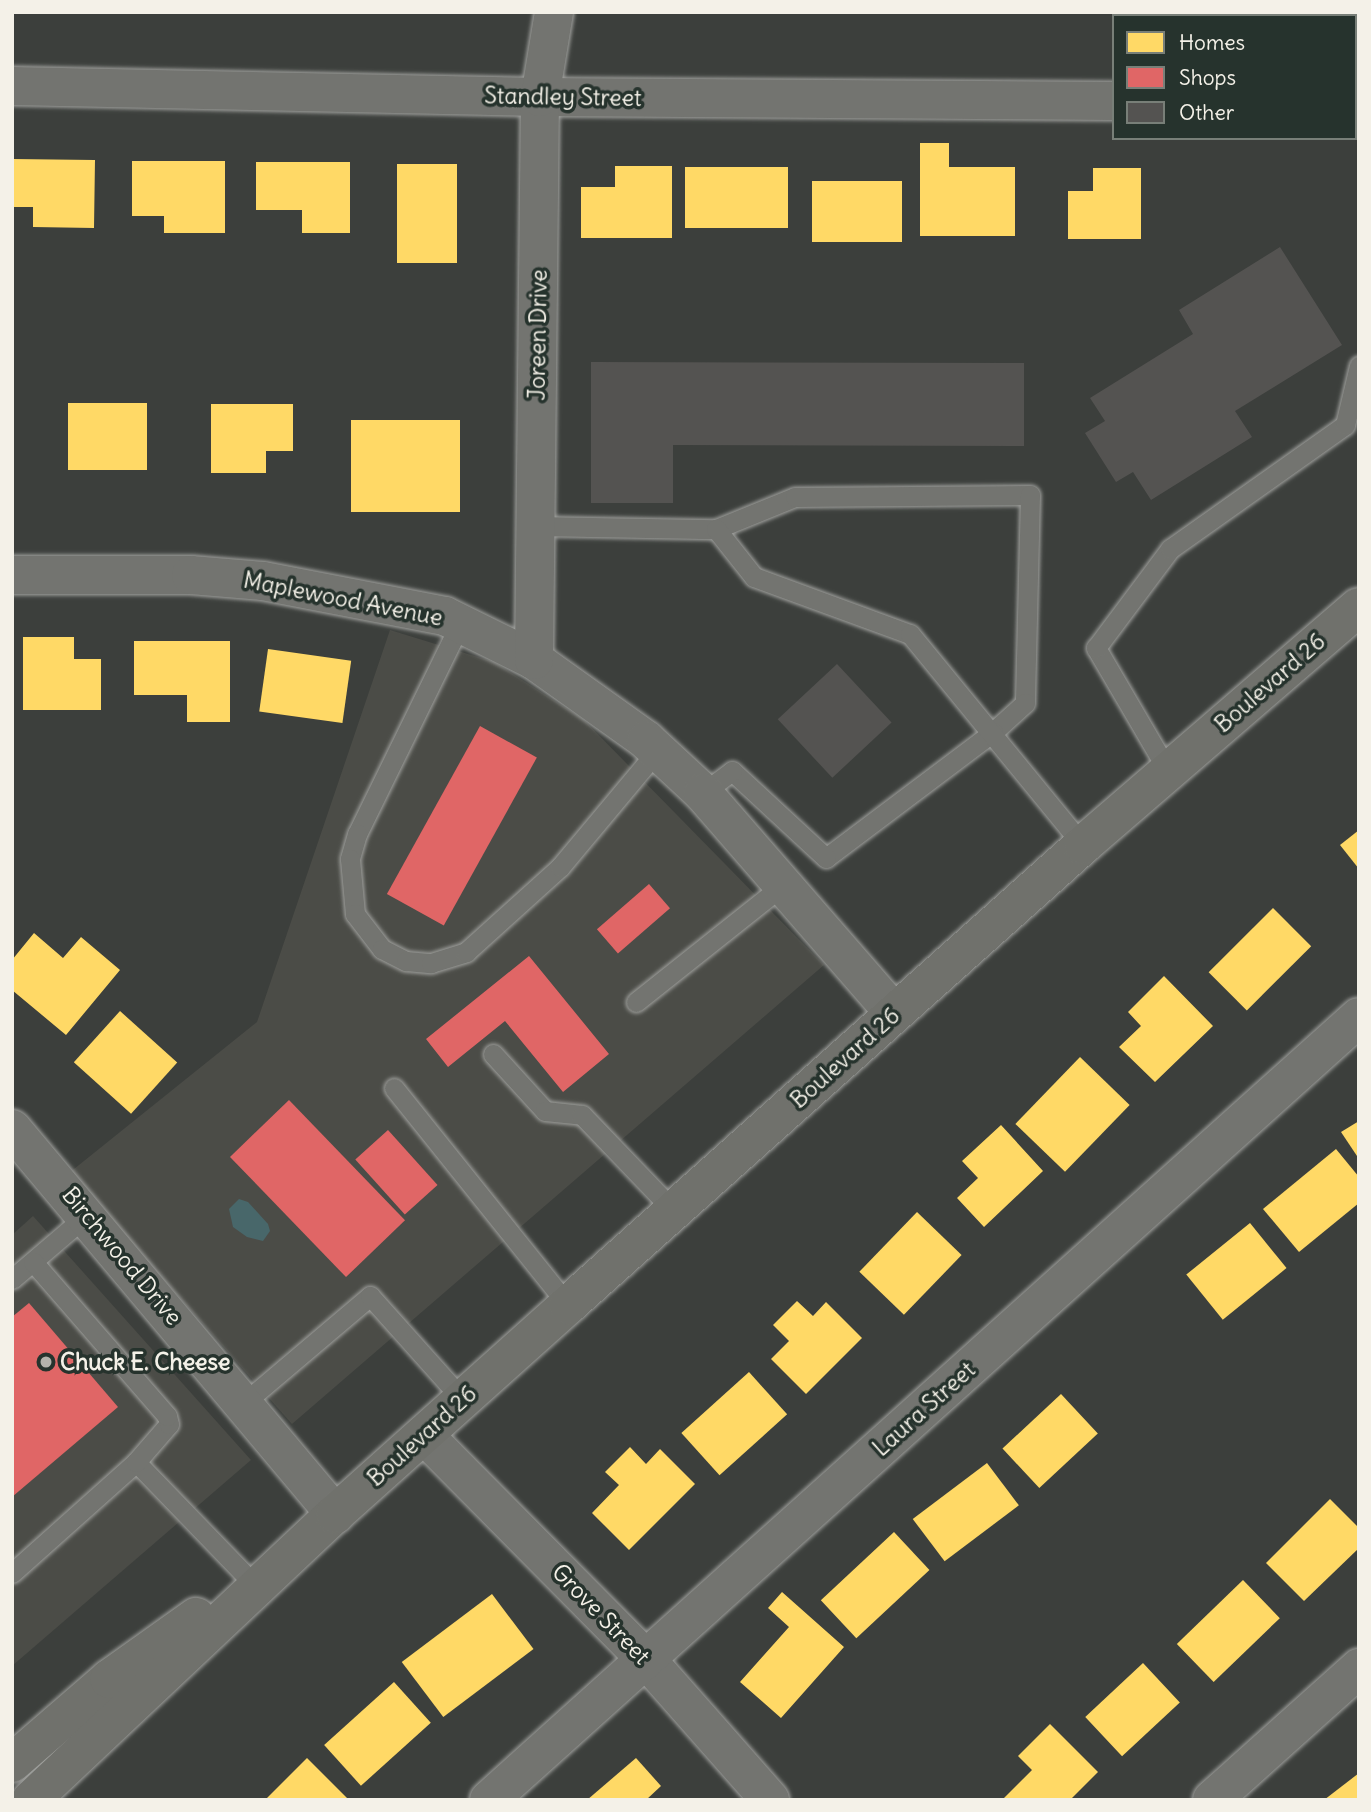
<!DOCTYPE html>
<style>
body{margin:0}
#map{position:relative;width:1371px;height:1812px;overflow:hidden;background:#3c3f3c;font-family:Delius,sans-serif}
div>[style]{position:absolute}
.built>*{inset:0;background:#4b4c47}
.water>*{inset:0;background:#48676a}
.homes>*{inset:0;background:#ffd966;transform-origin:0 0}
.shops>*{inset:0;background:#e06666;transform-origin:0 0}
.building>*{inset:0;background:#545351;transform-origin:0 0}
.roads{filter:drop-shadow(0 0 2px #9fa09d) drop-shadow(0 0 2px #9fa09d)}
.service>*{height:19px;margin:-9.5px;padding:0 9.5px;transform-origin:9.5px;border-radius:9.5px;background:#737470}
.minor>*{height:38px;margin:-19px;padding:0 19px;transform-origin:19px;border-radius:19px;background:#737470}
.primary>*{height:38px;margin:-19px;padding:0 19px;transform-origin:19px;border-radius:19px;background:#70716c}
.dots>*{width:19px;height:19px;translate:-50% -50%;box-sizing:border-box;border:4px solid #26332d;border-radius:50%}
span{translate:-50% -50%;white-space:nowrap;text-align:center;line-height:1.15;-webkit-text-stroke:7px #26332d;paint-order:stroke}
.street-label{font-size:23px;color:#f4f1e8}
.poi-label{font-size:23px;color:#f4f1e8;font-weight:700}
.left{translate:0 -50%;text-align:left}
.frame{position:absolute;inset:0;border:14px solid #f4f1e8;pointer-events:none}
.legend{position:absolute;left:1112px;top:14px;width:245px;height:126px;box-sizing:border-box;background:#26332d;border:2px solid #787f78;margin:0;padding:9px 12px;list-style:none;font-size:21px;color:#f4f1e8}
.legend li{display:flex;align-items:center;gap:14px;height:35px}
.legend b{width:35px;border:2px solid #787f78}
</style>
<div id="map">
<div class="built">
<div style="clip-path:polygon(390px 630px,494px 662px,583px 719px,824px 965px,292px 1424px,69px 1173px,257px 1022px)"></div>
<div style="clip-path:polygon(33px 1216px,251px 1460px,12px 1666px,12px 1235px)"></div>
</div>
<div class="water">
<div style="clip-path:polygon(239px 1199px,248px 1202px,268px 1224px,270px 1231px,263px 1241px,247px 1237px,233px 1227px,229px 1209px)"></div>
</div>
<div class="homes">
<div style="left:1269px;top:12px;width:76px;height:4px"></div>
<div style="clip-path:polygon(920px 143px,949px 143px,949px 167px,1015px 167px,1015px 236px,920px 236px)"></div>
<div style="clip-path:polygon(12px 159px,95px 160px,94px 228px,33px 227px,33px 207px,12px 207px)"></div>
<div style="clip-path:polygon(132px 161px,225px 161px,225px 233px,164px 233px,164px 216px,132px 216px)"></div>
<div style="clip-path:polygon(256px 162px,350px 162px,350px 233px,302px 233px,302px 210px,256px 210px)"></div>
<div style="left:397px;top:164px;width:60px;height:99px"></div>
<div style="clip-path:polygon(615px 166px,672px 166px,672px 238px,581px 238px,581px 187px,615px 187px)"></div>
<div style="left:685px;top:167px;width:103px;height:61px"></div>
<div style="clip-path:polygon(1093px 168px,1141px 168px,1141px 239px,1068px 239px,1068px 191px,1093px 191px)"></div>
<div style="left:812px;top:181px;width:90px;height:61px"></div>
<div style="left:68px;top:403px;width:79px;height:67px"></div>
<div style="clip-path:polygon(211px 404px,293px 404px,293px 451px,266px 451px,266px 473px,211px 473px)"></div>
<div style="left:351px;top:420px;width:109px;height:92px"></div>
<div style="clip-path:polygon(23px 637px,74px 637px,74px 659px,101px 659px,101px 710px,23px 710px)"></div>
<div style="clip-path:polygon(134px 641px,230px 641px,230px 722px,187px 722px,187px 695px,134px 695px)"></div>
<div style="left:268px;top:649px;width:84px;height:63px;rotate:8deg"></div>
<div style="clip-path:polygon(1359px 830px,1359px 869px,1340px 845px)"></div>
<div style="left:1273px;top:908px;width:54px;height:91px;rotate:45deg"></div>
<div style="clip-path:polygon(34px 933px,63px 958px,81px 937px,120px 970px,66px 1035px,12px 990px,12px 960px)"></div>
<div style="clip-path:polygon(1164px 976px,1213px 1026px,1155px 1082px,1119px 1047px,1141px 1026px,1128px 1012px)"></div>
<div style="left:120px;top:1011px;width:77px;height:69px;rotate:42deg"></div>
<div style="left:1080px;top:1057px;width:69px;height:93px;rotate:44deg"></div>
<div style="clip-path:polygon(1359px 1121px,1359px 1159px,1341px 1132px)"></div>
<div style="clip-path:polygon(1001px 1125px,1043px 1171px,984px 1227px,957px 1198px,978px 1178px,962px 1161px)"></div>
<div style="clip-path:polygon(1336px 1149px,1359px 1177px,1359px 1203px,1299px 1252px,1263px 1209px)"></div>
<div style="left:917px;top:1212px;width:62px;height:83px;rotate:44deg"></div>
<div style="left:1250px;top:1223px;width:58px;height:82px;rotate:51deg"></div>
<div style="clip-path:polygon(797px 1301px,813px 1316px,826px 1302px,862px 1338px,806px 1394px,771px 1359px,789px 1341px,773px 1325px)"></div>
<div style="left:749px;top:1372px;width:57px;height:91px;rotate:48deg"></div>
<div style="left:1061px;top:1394px;width:54px;height:80px;rotate:47deg"></div>
<div style="clip-path:polygon(630px 1447px,646px 1464px,660px 1449px,695px 1484px,629px 1550px,592px 1513px,619px 1485px,605px 1472px)"></div>
<div style="left:987px;top:1463px;width:53px;height:93px;rotate:53deg"></div>
<div style="clip-path:polygon(1330px 1499px,1359px 1528px,1359px 1548px,1304px 1601px,1266px 1563px)"></div>
<div style="left:894px;top:1532px;width:52px;height:100px;rotate:47deg"></div>
<div style="left:1243px;top:1580px;width:53px;height:92px;rotate:46deg"></div>
<div style="clip-path:polygon(782px 1592px,844px 1647px,781px 1718px,740px 1682px,789px 1627px,768px 1608px)"></div>
<div style="left:492px;top:1594px;width:69px;height:113px;rotate:53deg"></div>
<div style="left:1143px;top:1663px;width:54px;height:79px;rotate:47deg"></div>
<div style="left:394px;top:1682px;width:55px;height:94px;rotate:48deg"></div>
<div style="clip-path:polygon(1050px 1724px,1098px 1772px,1070px 1800px,1002px 1800px,1032px 1770px,1018px 1756px)"></div>
<div style="clip-path:polygon(307px 1758px,349px 1800px,265px 1800px)"></div>
<div style="clip-path:polygon(636px 1758px,661px 1786px,646px 1800px,587px 1800px)"></div>
<div style="clip-path:polygon(1359px 1773px,1359px 1800px,1324px 1800px)"></div>
</div>
<div class="shops">
<div style="left:480px;top:726px;width:65px;height:192px;rotate:29deg"></div>
<div style="left:649px;top:884px;width:32px;height:69px;rotate:49deg"></div>
<div style="clip-path:polygon(529px 956px,609px 1054px,563px 1092px,505px 1021px,448px 1067px,426px 1039px)"></div>
<div style="left:289px;top:1100px;width:167px;height:82px;rotate:46deg"></div>
<div style="left:388px;top:1130px;width:74px;height:44px;rotate:48deg"></div>
<div style="clip-path:polygon(29px 1303px,118px 1407px,12px 1497px,12px 1317px)"></div>
</div>
<div class="building">
<div style="clip-path:polygon(1280px 247px,1342px 345px,1235px 411px,1252px 437px,1151px 500px,1133px 472px,1116px 482px,1085px 433px,1105px 421px,1090px 398px,1193px 334px,1179px 310px)"></div>
<div style="clip-path:polygon(591px 362px,1024px 363px,1024px 446px,673px 445px,673px 503px,591px 503px)"></div>
<div style="left:837px;top:664px;width:80px;height:81px;rotate:47deg"></div>
</div>
<div class="roads">
<div class="service">
<div style="left:536px;top:526px;width:180px;rotate:1deg"></div>
<div style="left:716px;top:529px;width:85px;rotate:-22.1deg"></div>
<div style="left:795px;top:497px;width:235px;rotate:-0.5deg"></div>
<div style="left:1030px;top:495px;width:208px;rotate:91.4deg"></div>
<div style="left:1025px;top:703px;width:43px;rotate:137.8deg"></div>
<div style="left:993px;top:732px;width:209px;rotate:143deg"></div>
<div style="left:826px;top:858px;width:128px;rotate:-137.2deg"></div>
<div style="left:732px;top:771px;width:36px;rotate:143deg"></div>
<div style="left:716px;top:529px;width:61px;rotate:51.6deg"></div>
<div style="left:754px;top:577px;width:166px;rotate:20.1deg"></div>
<div style="left:910px;top:634px;width:273px;rotate:50.7deg"></div>
<div style="left:460px;top:624px;width:234px;rotate:116.1deg"></div>
<div style="left:357px;top:834px;width:26px;rotate:106deg"></div>
<div style="left:350px;top:859px;width:55px;rotate:84.8deg"></div>
<div style="left:355px;top:914px;width:44px;rotate:52.4deg"></div>
<div style="left:382px;top:949px;width:27px;rotate:27deg"></div>
<div style="left:406px;top:961px;width:25px;rotate:5deg"></div>
<div style="left:431px;top:963px;width:37px;rotate:-17deg"></div>
<div style="left:466px;top:952px;width:127px;rotate:-42.1deg"></div>
<div style="left:560px;top:867px;width:151px;rotate:-50.1deg"></div>
<div style="left:1168px;top:771px;width:143px;rotate:-120.3deg"></div>
<div style="left:1096px;top:648px;width:124px;rotate:-53.2deg"></div>
<div style="left:1170px;top:549px;width:214px;rotate:-35.3deg"></div>
<div style="left:1345px;top:425px;width:61px;rotate:-76.7deg"></div>
<div style="left:636px;top:1002px;width:188px;rotate:-38.5deg"></div>
<div style="left:493px;top:1054px;width:77px;rotate:47.6deg"></div>
<div style="left:545px;top:1111px;width:37px;rotate:6deg"></div>
<div style="left:582px;top:1115px;width:133px;rotate:46.2deg"></div>
<div style="left:394px;top:1088px;width:278px;rotate:51.3deg"></div>
<div style="left:12px;top:1279px;width:99px;rotate:-40.5deg"></div>
<div style="left:245px;top:1402px;width:164px;rotate:-40.3deg"></div>
<div style="left:370px;top:1296px;width:140px;rotate:48.2deg"></div>
<div style="left:136px;top:1462px;width:163px;rotate:46deg"></div>
<div style="left:12px;top:1573px;width:166px;rotate:-41.8deg"></div>
<div style="left:136px;top:1462px;width:50px;rotate:-49deg"></div>
<div style="left:169px;top:1424px;width:8px;rotate:-104deg"></div>
<div style="left:167px;top:1416px;width:204px;rotate:-131deg"></div>
</div>
<div class="minor">
<div style="left:12px;top:86px;width:528px;rotate:1.19deg"></div>
<div style="left:540px;top:97px;width:574px;rotate:0.4deg"></div>
<div style="left:1355px;top:100px;width:4px"></div>
<div style="left:12px;top:575px;width:179px"></div>
<div style="left:191px;top:575px;width:72px;rotate:4.8deg"></div>
<div style="left:263px;top:581px;width:185px;rotate:10.9deg"></div>
<div style="left:445px;top:616px;width:99px;rotate:26.3deg"></div>
<div style="left:534px;top:660px;width:138px;rotate:35.5deg"></div>
<div style="left:646px;top:740px;width:78px;rotate:42.9deg"></div>
<div style="left:703px;top:793px;width:291px;rotate:49deg"></div>
<div style="left:534px;top:660px;width:563px;rotate:-89.39deg"></div>
<div style="left:540px;top:97px;width:86px;rotate:-80.6deg"></div>
<div style="left:12px;top:1129px;width:503px;rotate:50deg"></div>
<div style="left:424px;top:1435px;width:314px;rotate:45.3deg"></div>
<div style="left:645px;top:1658px;width:189px;rotate:48.6deg"></div>
<div style="left:489px;top:1800px;width:1170px;rotate:-41.99deg"></div>
<div style="left:1212px;top:1800px;width:198px;rotate:-41.9deg"></div>
</div>
<div class="primary">
<div style="left:12px;top:1763px;width:128px;rotate:-40.9deg"></div>
<div style="left:109px;top:1679px;width:107px;rotate:-35.5deg"></div>
<div style="left:31px;top:1800px;width:417px;rotate:-43.3deg"></div>
<div style="left:335px;top:1514px;width:313px;rotate:-41.9deg"></div>
<div style="left:568px;top:1305px;width:691px;rotate:-41.77deg"></div>
<div style="left:1083px;top:845px;width:364px;rotate:-40.8deg"></div>
</div>
</div>
<div class="dots">
<div style="left:46px;top:1362px;background:#b4b3ac"></div>
</div>
<div class="street-label">
<span style="left:563px;top:97px;rotate:1deg">Standley Street</span>
<span style="left:538px;top:335px;rotate:-89deg">Joreen Drive</span>
<span style="left:343px;top:599px;rotate:11deg">Maplewood Avenue</span>
<span style="left:1270px;top:683px;rotate:-41deg">Boulevard 26</span>
<span style="left:845px;top:1058px;rotate:-42deg">Boulevard 26</span>
<span style="left:122px;top:1256px;rotate:50deg">Birchwood Drive</span>
<span style="left:924px;top:1409px;rotate:-42deg">Laura Street</span>
<span style="left:422px;top:1436px;rotate:-42deg">Boulevard 26</span>
<span style="left:601px;top:1614px;rotate:46deg">Grove Street</span>
</div>
<div class="poi-label">
<span class="left" style="left:60px;top:1362px">Chuck E. Cheese</span>
</div>
<div class="frame"></div>
<ul class="legend">
<li><b style="height:19px;background:#ffd966"></b>Homes</li>
<li><b style="height:19px;background:#e06666"></b>Shops</li>
<li><b style="height:19px;background:#545351"></b>Other</li>
</ul>
</div>
